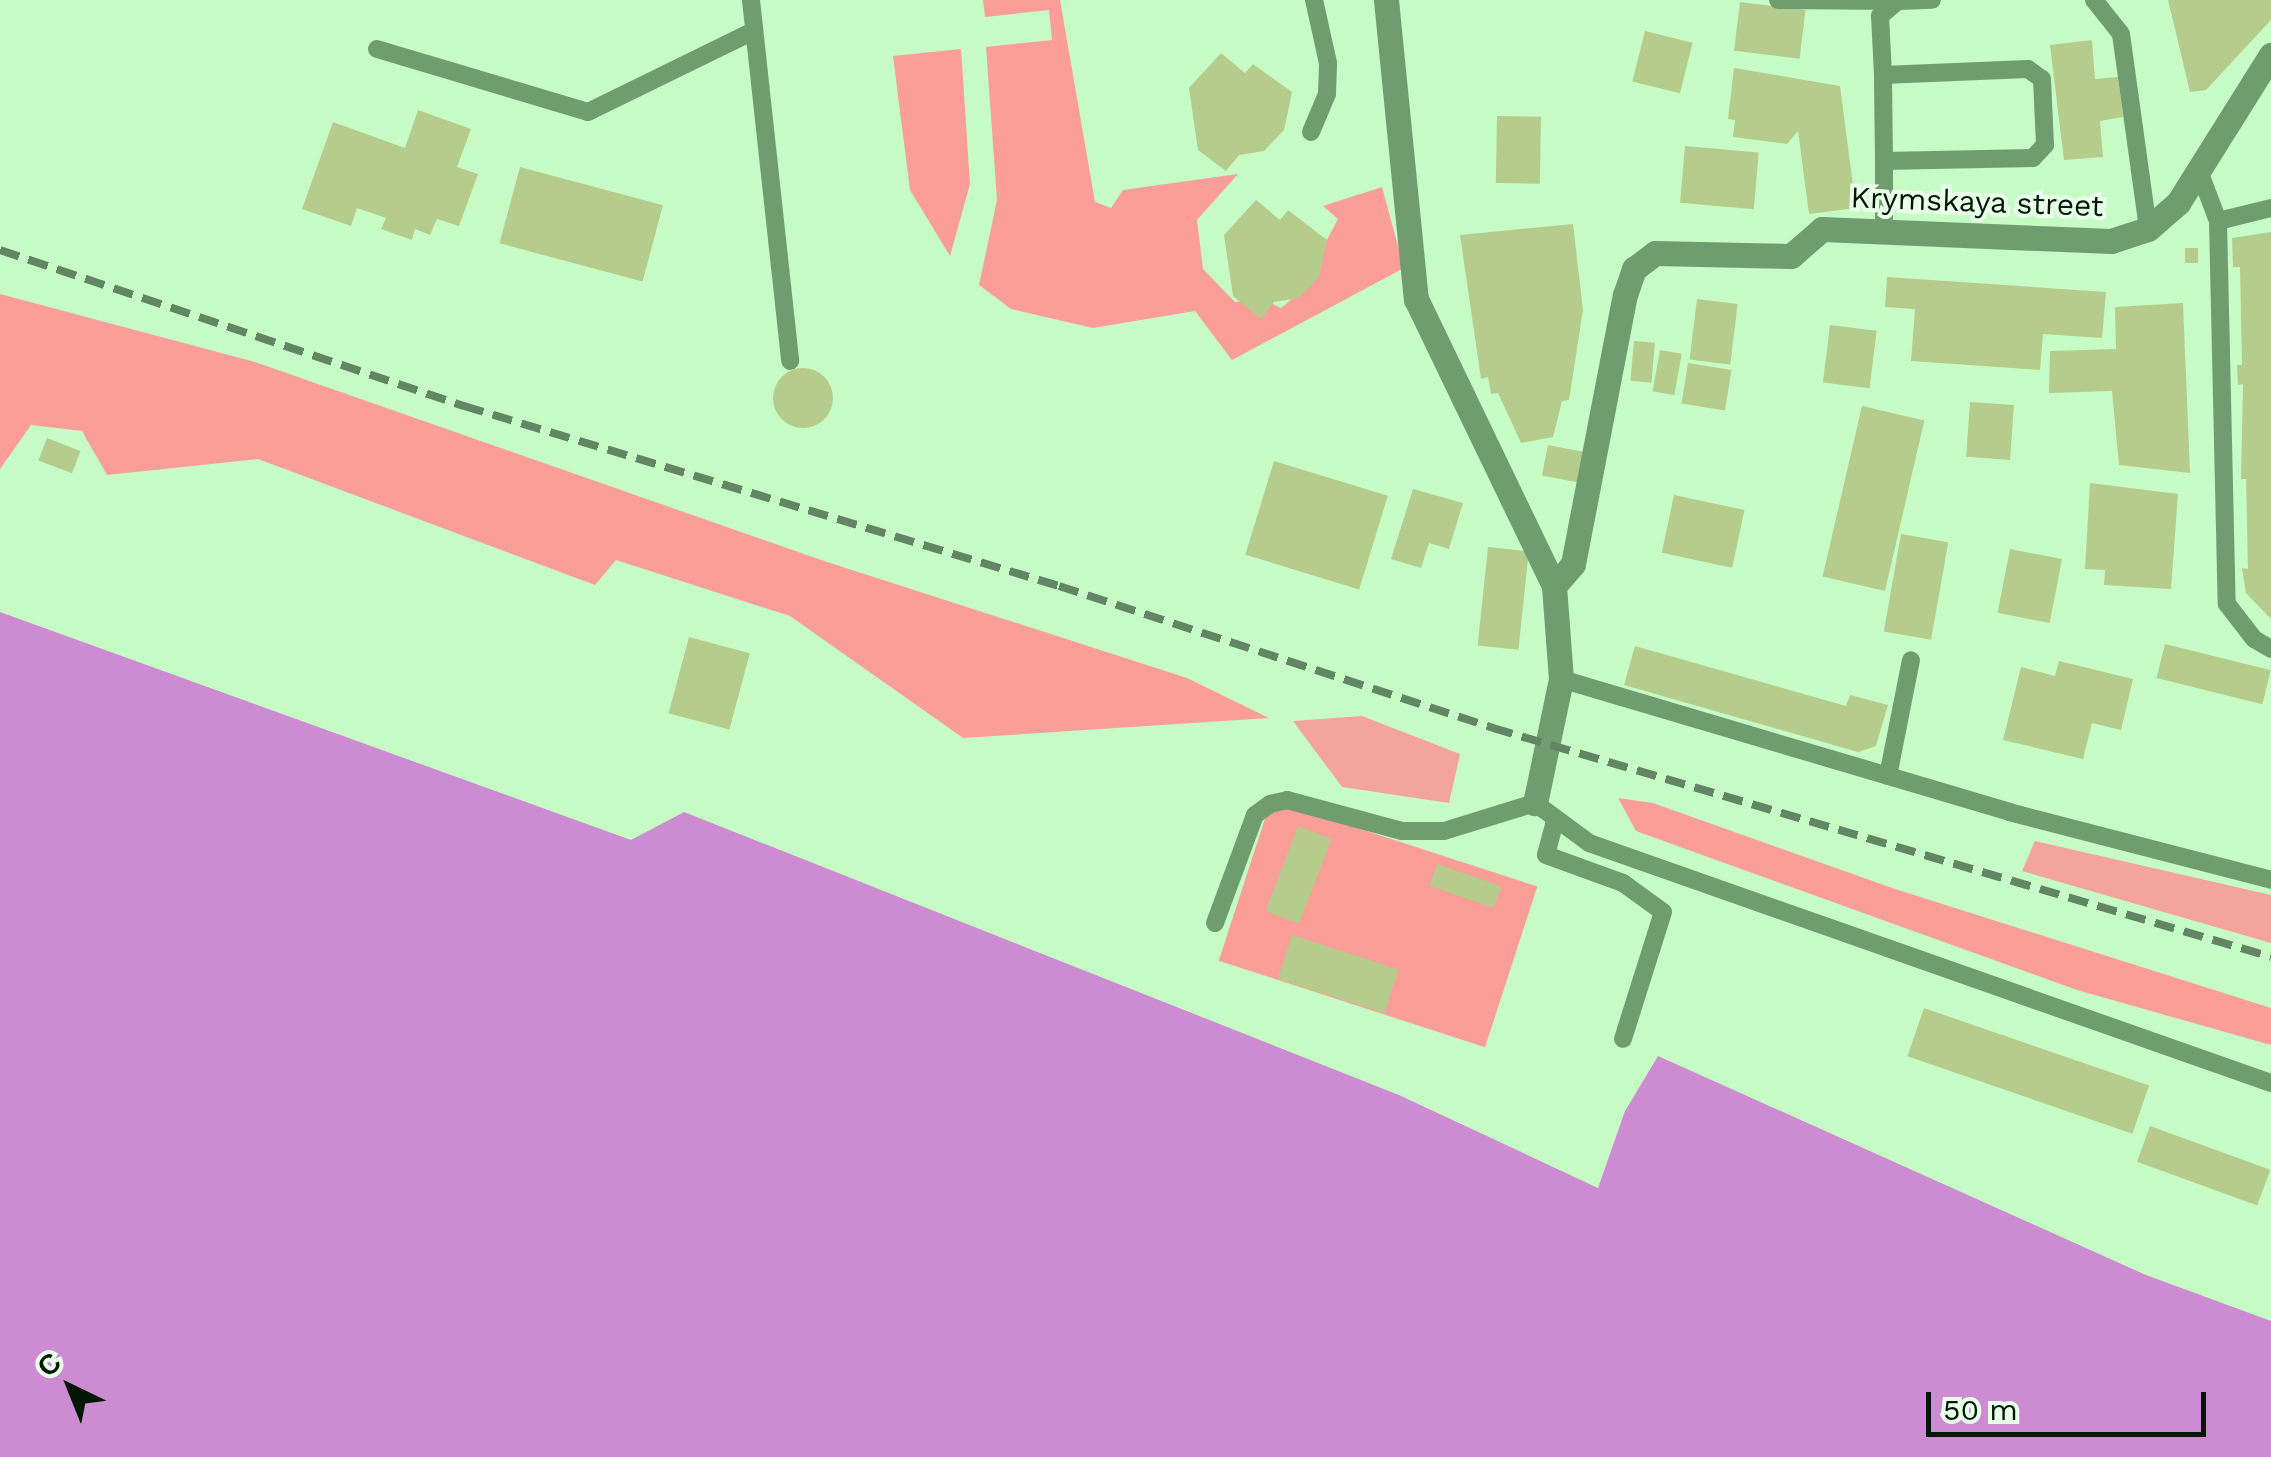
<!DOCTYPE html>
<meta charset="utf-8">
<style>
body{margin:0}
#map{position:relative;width:2271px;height:1457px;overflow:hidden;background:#c6fbc6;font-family:"Work Sans",sans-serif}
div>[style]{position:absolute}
.green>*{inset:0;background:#fa9e97;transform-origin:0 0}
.forest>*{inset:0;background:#f4a39d}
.water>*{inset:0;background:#cd8bd1}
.building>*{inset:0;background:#b5cc8c;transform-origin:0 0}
.round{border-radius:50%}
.lane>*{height:18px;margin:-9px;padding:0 9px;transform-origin:9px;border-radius:9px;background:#709d70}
.street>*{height:25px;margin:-12.5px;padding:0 12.5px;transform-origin:12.5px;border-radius:12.5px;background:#709d70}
.rail>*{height:8px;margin-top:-4px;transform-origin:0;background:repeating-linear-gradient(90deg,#628663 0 20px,transparent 0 30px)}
span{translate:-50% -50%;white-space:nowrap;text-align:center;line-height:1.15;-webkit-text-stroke:8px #eaffe9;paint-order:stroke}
.street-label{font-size:30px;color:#041705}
.north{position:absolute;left:20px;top:1337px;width:100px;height:100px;-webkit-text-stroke:8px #eaffe9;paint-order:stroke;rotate:317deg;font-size:28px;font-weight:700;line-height:40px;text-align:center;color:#041705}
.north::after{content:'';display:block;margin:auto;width:35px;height:45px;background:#041705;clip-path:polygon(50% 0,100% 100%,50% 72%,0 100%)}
.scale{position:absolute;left:1926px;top:1392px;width:280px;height:45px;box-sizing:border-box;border:5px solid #041705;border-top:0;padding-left:12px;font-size:30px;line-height:35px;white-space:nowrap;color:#041705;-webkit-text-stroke:8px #eaffe9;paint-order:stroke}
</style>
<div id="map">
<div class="green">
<div style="clip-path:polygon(983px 0,1060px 0,1095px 202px,1111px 208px,1123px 190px,1238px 174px,1197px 220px,1203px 269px,1235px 302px,1262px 299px,1281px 308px,1298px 294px,1338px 219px,1323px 206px,1382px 187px,1404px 268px,1232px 360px,1195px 311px,1093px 328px,1011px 309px,979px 285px,997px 200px,986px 47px,1052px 40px,1049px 10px,985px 17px)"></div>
<div style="clip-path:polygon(961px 49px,970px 184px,950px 256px,910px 190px,893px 56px)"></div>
<div style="clip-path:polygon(0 294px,255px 362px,821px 560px,1187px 678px,1269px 718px,963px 738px,790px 616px,616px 560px,595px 585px,258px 459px,107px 475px,82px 431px,31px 425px,0 469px)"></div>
<div style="clip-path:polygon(1618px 798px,1653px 803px,1895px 889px,2271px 1008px,2271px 1045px,2077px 990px,1636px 831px)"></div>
<div style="left:1271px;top:800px;width:280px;height:169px;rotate:18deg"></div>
</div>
<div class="forest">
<div style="clip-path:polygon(1362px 716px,1460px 754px,1449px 803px,1342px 787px,1293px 721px)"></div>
<div style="clip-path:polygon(2035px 841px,2271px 895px,2271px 943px,2022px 871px)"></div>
</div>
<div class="water">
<div style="clip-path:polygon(0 612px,631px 840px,684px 812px,1399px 1095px,1598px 1188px,1625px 1111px,1658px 1056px,2146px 1275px,2271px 1321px,2271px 1457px,0 1457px)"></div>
</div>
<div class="building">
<div style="clip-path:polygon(2168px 0,2271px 0,2271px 20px,2206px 90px,2190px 92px)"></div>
<div style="left:1740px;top:2px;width:66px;height:49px;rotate:7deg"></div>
<div style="left:1645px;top:31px;width:49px;height:52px;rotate:14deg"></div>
<div style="clip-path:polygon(2092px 40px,2095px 79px,2118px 77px,2123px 117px,2100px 121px,2103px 157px,2064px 160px,2050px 45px)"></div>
<div style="clip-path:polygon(1221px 53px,1245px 73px,1253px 64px,1292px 92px,1284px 130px,1264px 151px,1239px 155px,1226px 171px,1198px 150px,1189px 88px)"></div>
<div style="clip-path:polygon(1734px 68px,1840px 86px,1856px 208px,1809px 214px,1798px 131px,1787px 144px,1733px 137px,1735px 120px,1728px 119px)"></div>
<div style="clip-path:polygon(418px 110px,471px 129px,457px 167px,478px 174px,459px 226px,437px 219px,430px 235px,415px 229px,412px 240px,381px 229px,386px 218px,357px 208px,351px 226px,302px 209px,333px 122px,405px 148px)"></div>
<div style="left:1497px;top:116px;width:44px;height:67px;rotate:1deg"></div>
<div style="left:1685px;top:146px;width:74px;height:57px;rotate:5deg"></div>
<div style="left:520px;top:167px;width:148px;height:79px;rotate:15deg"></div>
<div style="clip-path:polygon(1256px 200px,1280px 220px,1288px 210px,1327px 240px,1319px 277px,1299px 298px,1274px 302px,1261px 319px,1233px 296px,1224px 235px)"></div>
<div style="clip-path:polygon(1573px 224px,1583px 310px,1569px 400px,1562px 401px,1553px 437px,1521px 443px,1498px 393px,1491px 394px,1488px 377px,1481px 379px,1460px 235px)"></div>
<div style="clip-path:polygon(2271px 232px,2271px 619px,2246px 593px,2242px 568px,2248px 569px,2246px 479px,2241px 479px,2243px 384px,2238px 385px,2237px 365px,2242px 365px,2240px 267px,2233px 267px,2232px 238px)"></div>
<div style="left:2185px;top:248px;width:13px;height:15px"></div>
<div style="clip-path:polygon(1887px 277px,2106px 292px,2102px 338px,2043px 334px,2040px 370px,1911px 361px,1915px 309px,1885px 307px)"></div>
<div style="left:1697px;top:299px;width:41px;height:61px;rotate:7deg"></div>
<div style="clip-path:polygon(2183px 303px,2190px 473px,2119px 465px,2112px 391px,2049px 393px,2050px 351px,2116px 349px,2115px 307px)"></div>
<div style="left:1830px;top:325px;width:47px;height:58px;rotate:7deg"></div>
<div style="left:1634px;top:341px;width:21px;height:40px;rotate:5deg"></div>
<div style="left:1660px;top:350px;width:22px;height:42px;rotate:10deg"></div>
<div style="left:1688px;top:363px;width:44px;height:41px;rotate:9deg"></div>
<div class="round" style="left:773px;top:368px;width:60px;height:60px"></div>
<div style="left:1970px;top:402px;width:44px;height:55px;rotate:4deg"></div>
<div style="left:1862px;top:406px;width:64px;height:175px;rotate:13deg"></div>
<div style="left:47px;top:438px;width:36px;height:24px;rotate:21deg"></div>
<div style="left:1548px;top:445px;width:38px;height:31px;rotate:11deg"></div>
<div style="left:1274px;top:461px;width:119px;height:98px;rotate:17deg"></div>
<div style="clip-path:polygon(2090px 483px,2178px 494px,2171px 589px,2104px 585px,2105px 570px,2085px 569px)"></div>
<div style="clip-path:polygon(1413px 489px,1463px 503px,1449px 549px,1429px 543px,1421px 568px,1391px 559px)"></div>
<div style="left:1674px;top:495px;width:72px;height:59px;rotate:12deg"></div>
<div style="left:1901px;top:534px;width:48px;height:99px;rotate:10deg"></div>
<div style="left:1488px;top:547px;width:41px;height:99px;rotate:6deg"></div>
<div style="left:2010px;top:549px;width:53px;height:65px;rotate:11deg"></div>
<div style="left:689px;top:637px;width:63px;height:79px;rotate:15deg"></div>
<div style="left:2165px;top:644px;width:109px;height:35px;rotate:14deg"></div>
<div style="clip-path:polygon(1635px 646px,1846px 706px,1850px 695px,1888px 705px,1876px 746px,1858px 752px,1624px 685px)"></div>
<div style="clip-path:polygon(2059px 661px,2133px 679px,2121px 730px,2092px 723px,2083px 759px,2003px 740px,2021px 667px,2055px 676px)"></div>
<div style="left:1298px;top:826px;width:36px;height:91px;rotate:21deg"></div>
<div style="left:1437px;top:864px;width:68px;height:23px;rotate:19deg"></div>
<div style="left:1292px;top:935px;width:112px;height:46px;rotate:18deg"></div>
<div style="left:1924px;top:1008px;width:238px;height:51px;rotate:19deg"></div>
<div style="left:2150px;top:1126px;width:128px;height:38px;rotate:20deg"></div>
</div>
<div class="lane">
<div style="left:751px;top:0;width:363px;rotate:83.8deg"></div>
<div style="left:1778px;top:0;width:120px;rotate:0.5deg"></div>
<div style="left:2094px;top:0;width:43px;rotate:51.5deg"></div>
<div style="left:2121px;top:34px;width:197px;rotate:82.1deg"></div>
<div style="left:377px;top:49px;width:220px;rotate:16.6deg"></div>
<div style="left:588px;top:112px;width:184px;rotate:-26.1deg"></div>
<div style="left:1883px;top:75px;width:59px;rotate:-92.9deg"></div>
<div style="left:1880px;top:16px;width:23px;rotate:-40deg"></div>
<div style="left:1898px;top:1px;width:34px;rotate:-2deg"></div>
<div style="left:1311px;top:132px;width:41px;rotate:-67.2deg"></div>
<div style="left:1327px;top:94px;width:31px;rotate:-88deg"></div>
<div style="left:1328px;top:63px;width:65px;rotate:-102.5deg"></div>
<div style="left:1884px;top:161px;width:86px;rotate:-90.7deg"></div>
<div style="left:1883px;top:75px;width:145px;rotate:-2.4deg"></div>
<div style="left:2028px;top:69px;width:17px;rotate:36deg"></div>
<div style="left:2042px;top:79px;width:66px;rotate:87.4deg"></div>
<div style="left:2045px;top:145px;width:18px;rotate:133deg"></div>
<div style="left:2033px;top:158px;width:149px;rotate:178.8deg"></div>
<div style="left:1884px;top:161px;width:71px;rotate:90deg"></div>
<div style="left:2199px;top:171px;width:53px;rotate:69.2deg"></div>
<div style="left:2218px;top:221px;width:383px;rotate:88.7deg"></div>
<div style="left:2227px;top:604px;width:44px;rotate:52.4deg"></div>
<div style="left:2254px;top:639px;width:20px;rotate:30deg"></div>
<div style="left:2218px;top:221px;width:55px;rotate:-13.8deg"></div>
<div style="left:1561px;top:679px;width:467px;rotate:16.5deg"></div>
<div style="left:2009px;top:812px;width:271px;rotate:14.5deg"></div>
<div style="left:1888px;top:776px;width:118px;rotate:-78.8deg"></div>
<div style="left:1555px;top:821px;width:35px;rotate:105deg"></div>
<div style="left:1546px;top:855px;width:82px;rotate:20deg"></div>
<div style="left:1623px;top:883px;width:49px;rotate:35.9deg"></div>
<div style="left:1663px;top:912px;width:133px;rotate:107.5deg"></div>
<div style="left:1215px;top:923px;width:115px;rotate:-69.7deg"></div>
<div style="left:1255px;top:815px;width:19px;rotate:-36deg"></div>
<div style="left:1270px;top:804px;width:17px;rotate:-13deg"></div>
<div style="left:1287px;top:800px;width:119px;rotate:15.1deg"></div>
<div style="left:1402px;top:831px;width:42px"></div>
<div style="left:1444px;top:831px;width:95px;rotate:-17.1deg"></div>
<div style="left:1535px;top:803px;width:67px;rotate:36.5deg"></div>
<div style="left:1589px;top:843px;width:723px;rotate:19.39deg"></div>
</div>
<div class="street">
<div style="left:1386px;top:0;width:301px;rotate:84.3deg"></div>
<div style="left:1416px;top:299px;width:318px;rotate:64.3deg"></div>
<div style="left:1554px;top:586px;width:93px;rotate:85.7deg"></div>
<div style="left:1561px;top:679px;width:127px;rotate:101.8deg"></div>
<div style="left:1554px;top:586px;width:29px;rotate:-49deg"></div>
<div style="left:1573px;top:564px;width:274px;rotate:-79.1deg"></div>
<div style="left:1625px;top:295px;width:28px;rotate:-71deg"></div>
<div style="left:1634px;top:269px;width:26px;rotate:-37deg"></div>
<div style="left:1655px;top:253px;width:136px;rotate:1.3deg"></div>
<div style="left:1791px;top:256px;width:41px;rotate:-41.1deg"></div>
<div style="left:1822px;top:229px;width:289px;rotate:2.4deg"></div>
<div style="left:2111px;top:241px;width:39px;rotate:-18deg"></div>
<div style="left:2148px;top:229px;width:40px;rotate:-41deg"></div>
<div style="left:2178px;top:203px;width:175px;rotate:-57.9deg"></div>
</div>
<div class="rail">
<div style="left:0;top:250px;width:490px;rotate:18.6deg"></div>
<div style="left:464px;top:406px;width:622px;rotate:16.83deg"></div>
<div style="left:1059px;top:586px;width:457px;rotate:18.1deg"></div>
<div style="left:1493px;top:728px;width:811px;rotate:16.4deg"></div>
</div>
<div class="street-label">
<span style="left:1977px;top:202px;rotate:2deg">Krymskaya street</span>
</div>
<div class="north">С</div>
<div class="scale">50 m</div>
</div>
